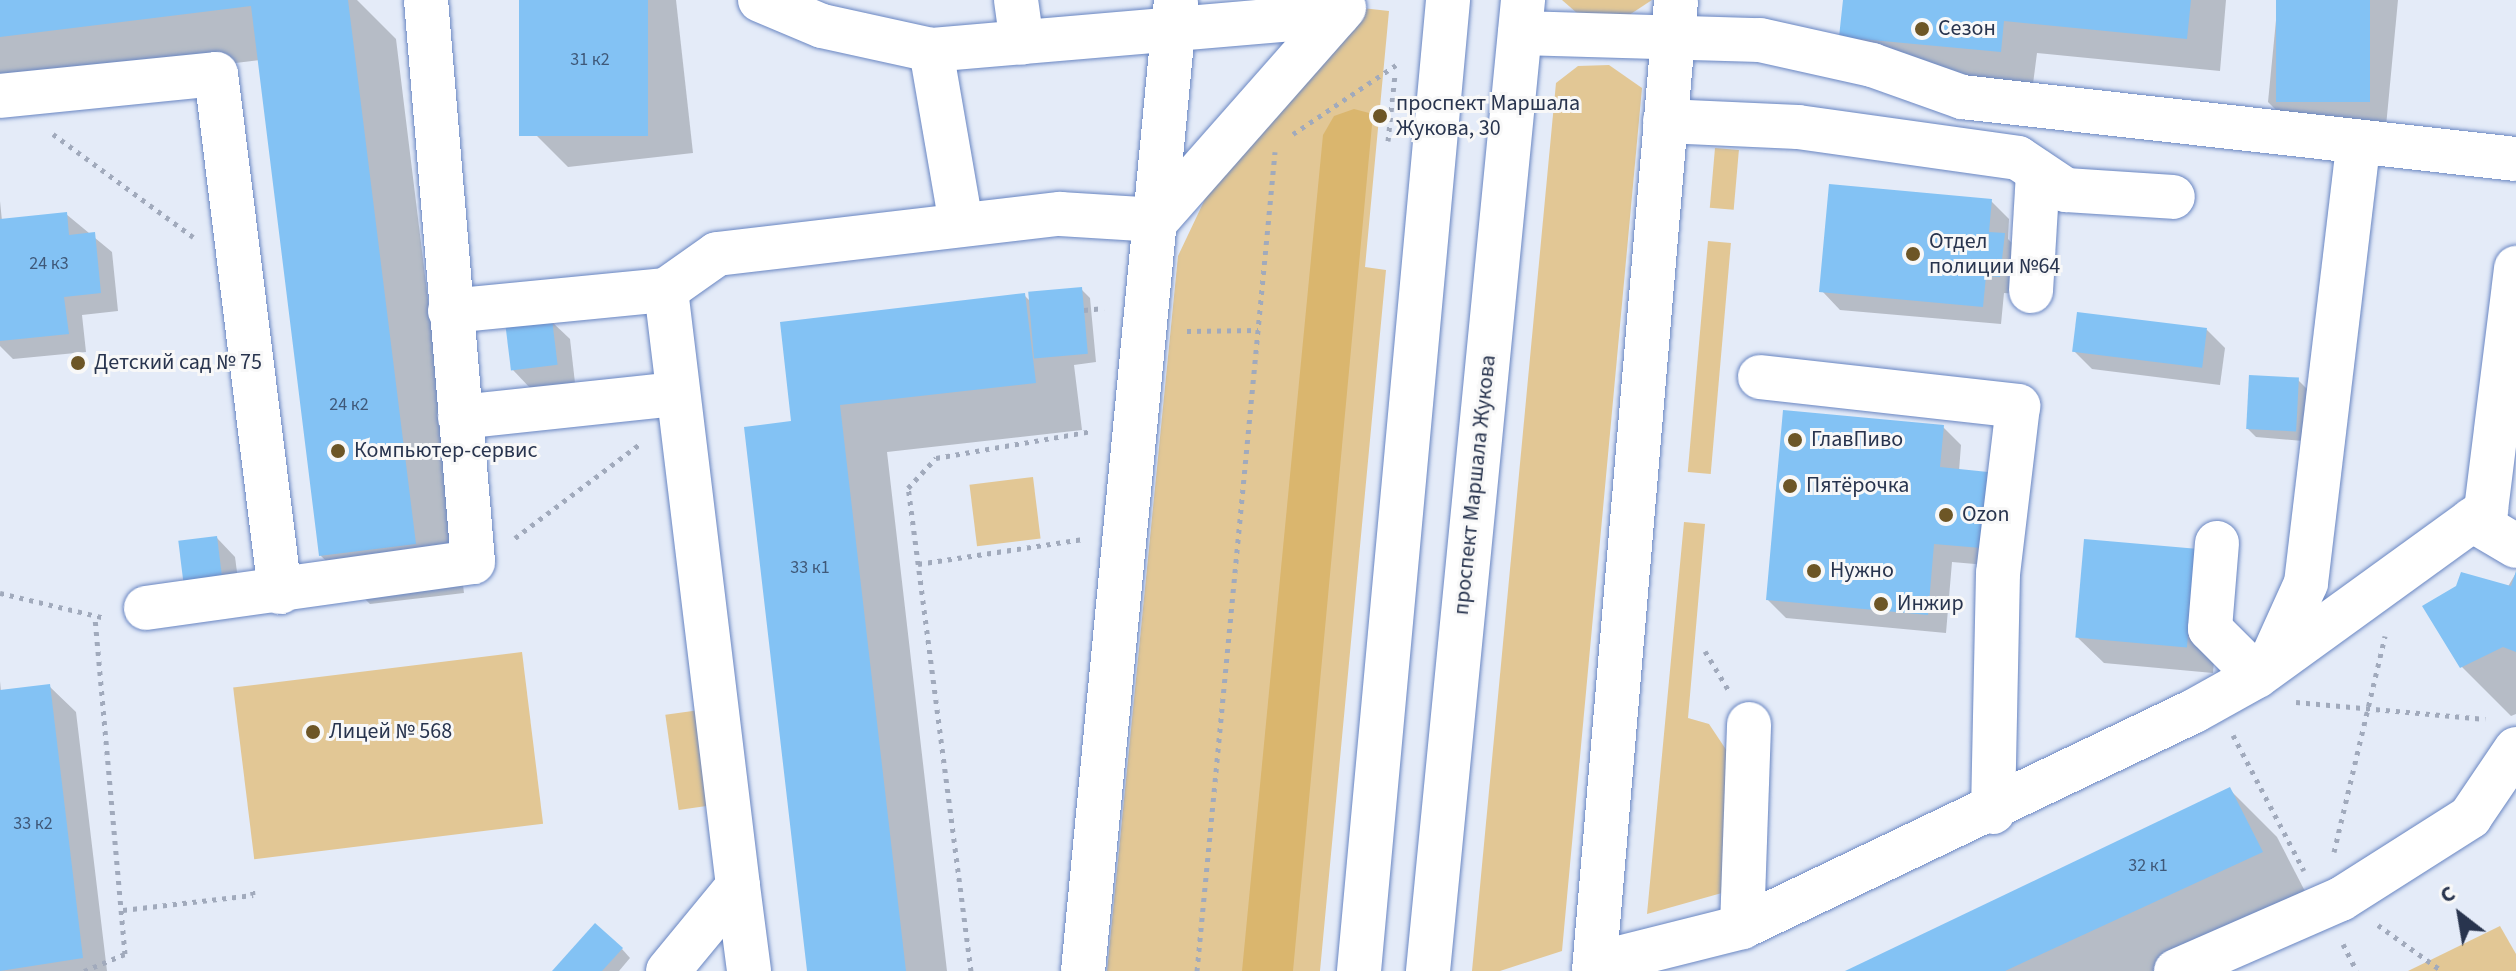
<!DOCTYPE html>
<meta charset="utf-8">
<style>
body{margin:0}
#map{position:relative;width:2516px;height:971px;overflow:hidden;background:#e4ebf8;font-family:"Source Sans 3",sans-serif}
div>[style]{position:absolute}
.green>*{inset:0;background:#e2c795;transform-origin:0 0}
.forest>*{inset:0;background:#dab66e}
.shadow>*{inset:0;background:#0003}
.building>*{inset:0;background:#83c2f4;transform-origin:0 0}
.path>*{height:5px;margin-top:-2.5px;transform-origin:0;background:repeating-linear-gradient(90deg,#a1aabc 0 4px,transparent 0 10px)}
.roads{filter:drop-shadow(0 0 2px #6986c2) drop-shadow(0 0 2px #6986c2)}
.minor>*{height:44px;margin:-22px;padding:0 22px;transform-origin:22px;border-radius:22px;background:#fff}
.major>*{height:44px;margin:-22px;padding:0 22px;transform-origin:22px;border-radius:22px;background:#fff}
.dots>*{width:22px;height:22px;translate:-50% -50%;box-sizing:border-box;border:4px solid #f8f8f8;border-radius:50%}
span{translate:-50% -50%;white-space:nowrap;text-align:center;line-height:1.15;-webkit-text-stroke:6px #f8f8f8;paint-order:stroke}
.number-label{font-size:18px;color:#3f5878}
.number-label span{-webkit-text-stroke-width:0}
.poi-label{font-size:22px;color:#28344e}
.left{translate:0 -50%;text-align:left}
.street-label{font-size:22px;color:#28344e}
.north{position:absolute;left:2420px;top:875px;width:80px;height:80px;-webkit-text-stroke:6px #f8f8f8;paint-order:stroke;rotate:329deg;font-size:22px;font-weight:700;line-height:32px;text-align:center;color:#28344e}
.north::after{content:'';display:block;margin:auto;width:28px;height:36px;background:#28344e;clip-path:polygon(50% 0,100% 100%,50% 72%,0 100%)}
</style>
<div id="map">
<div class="green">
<div style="clip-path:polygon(1562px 0,1652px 0,1620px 21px,1585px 20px)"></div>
<div style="clip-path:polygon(1362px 8px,1389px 11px,1365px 267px,1386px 270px,1320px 971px,1107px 971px,1178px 256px,1215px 178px)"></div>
<div style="clip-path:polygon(1609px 65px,1642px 88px,1562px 951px,1500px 971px,1472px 971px,1556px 83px,1578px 66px)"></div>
<div style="left:1715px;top:148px;width:24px;height:60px;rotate:5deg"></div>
<div style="left:1708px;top:241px;width:23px;height:232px;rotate:5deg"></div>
<div style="left:1033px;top:477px;width:62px;height:64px;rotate:83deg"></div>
<div style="clip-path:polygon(1684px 522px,1705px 524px,1688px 718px,1709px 724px,1731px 757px,1729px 891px,1647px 914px)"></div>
<div style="left:522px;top:652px;width:173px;height:291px;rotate:83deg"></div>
<div style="left:700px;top:710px;width:96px;height:35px;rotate:82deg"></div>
<div style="clip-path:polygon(2500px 926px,2516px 954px,2516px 971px,2408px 971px)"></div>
</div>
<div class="forest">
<div style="clip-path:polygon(1354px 109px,1373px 114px,1293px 971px,1242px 971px,1323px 135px,1334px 116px)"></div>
</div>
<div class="shadow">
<div style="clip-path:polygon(0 0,357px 0,396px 39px,464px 593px,370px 604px,320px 555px,260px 60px,0 92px)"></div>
<div style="clip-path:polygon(521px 0,676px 0,693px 153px,568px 167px,535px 134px)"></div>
<div style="clip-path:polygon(1845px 0,2226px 0,2220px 71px,2037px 53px,2033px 84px,1875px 69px,1842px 36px)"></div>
<div style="clip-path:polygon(2278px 0,2398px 0,2385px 137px,2294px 128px,2268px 102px)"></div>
<div style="clip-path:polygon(0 201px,2px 221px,66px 214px,112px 252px,118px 311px,82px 315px,86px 352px,13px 359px,0 346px)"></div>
<div style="clip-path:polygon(1991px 201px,2009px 219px,2008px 239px,2022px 253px,2018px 294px,2004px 293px,2001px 324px,1840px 310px,1822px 291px)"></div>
<div style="clip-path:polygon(1081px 289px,1090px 298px,1096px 362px,1074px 365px,1082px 430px,887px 452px,947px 971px,810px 971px,793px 423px,1024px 295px,1030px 301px)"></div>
<div style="clip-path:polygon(551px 321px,570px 339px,575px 383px,531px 389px,513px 370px)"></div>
<div style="clip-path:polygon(2207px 330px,2225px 348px,2220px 385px,2092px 369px,2074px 351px)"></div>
<div style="clip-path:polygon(2298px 380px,2307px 389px,2303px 441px,2256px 437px,2247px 428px)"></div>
<div style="clip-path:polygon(1943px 427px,1961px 445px,1959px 471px,1998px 566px,1952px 562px,1946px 633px,1786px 618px,1768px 600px)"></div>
<div style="clip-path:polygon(217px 538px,235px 557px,241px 602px,204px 607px)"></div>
<div style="clip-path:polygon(2516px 573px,2516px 714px,2511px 716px,2461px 666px)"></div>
<div style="clip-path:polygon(2221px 578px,2213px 673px,2104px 663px,2077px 637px)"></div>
<div style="clip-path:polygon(0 681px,1px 692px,49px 686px,76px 712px,107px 971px,0 971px)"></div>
<div style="clip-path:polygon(2230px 790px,2277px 837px,2309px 899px,2154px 971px,1848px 971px)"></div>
<div style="clip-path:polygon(622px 949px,630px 958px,619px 971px,554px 971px)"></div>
</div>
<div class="building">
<div style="clip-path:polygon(0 0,348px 0,416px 544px,319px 556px,251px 6px,0 37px)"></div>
<div style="left:519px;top:0;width:129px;height:136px"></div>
<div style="clip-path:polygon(1843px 0,2191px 0,2187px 39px,2004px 21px,2001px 52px,1839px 37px)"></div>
<div style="left:2276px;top:0;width:94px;height:102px"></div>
<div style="clip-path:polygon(1829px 184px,1992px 199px,1989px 232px,2005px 233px,2000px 277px,1986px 276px,1983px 307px,1819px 292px)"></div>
<div style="clip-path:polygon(67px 212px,69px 235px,95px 232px,101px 293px,64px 297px,69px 334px,0 341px,0 219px)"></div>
<div style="left:1082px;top:287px;width:67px;height:54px;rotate:85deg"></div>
<div style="clip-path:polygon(1025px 293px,1036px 383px,840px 405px,906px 971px,807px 971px,744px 427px,791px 421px,780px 322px)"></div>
<div style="left:2077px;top:312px;width:131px;height:40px;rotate:7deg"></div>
<div style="left:552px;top:319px;width:46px;height:47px;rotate:83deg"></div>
<div style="left:2249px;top:375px;width:50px;height:54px;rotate:3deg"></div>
<div style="clip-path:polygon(1783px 410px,1944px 425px,1940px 467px,1988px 472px,1981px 548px,1934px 544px,1928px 615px,1766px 600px)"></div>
<div style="left:217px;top:536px;width:48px;height:39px;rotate:83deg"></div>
<div style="left:2084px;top:539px;width:112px;height:99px;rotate:5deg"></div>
<div style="clip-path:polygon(2516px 571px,2516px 652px,2503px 647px,2460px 668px,2422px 606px,2456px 586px,2461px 572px,2511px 586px)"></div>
<div style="clip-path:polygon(50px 684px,83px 958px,0 971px,0 690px)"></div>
<div style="clip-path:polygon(2230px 787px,2263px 852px,2005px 971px,1845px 971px)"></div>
<div style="clip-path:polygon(595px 923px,623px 948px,602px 971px,552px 971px)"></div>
</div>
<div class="path">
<div style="left:53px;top:134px;width:174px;rotate:36.3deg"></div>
<div style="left:1293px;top:134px;width:124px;rotate:-33.8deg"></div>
<div style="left:1388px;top:141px;width:67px;rotate:-84deg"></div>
<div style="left:1084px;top:310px;width:20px;rotate:-6deg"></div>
<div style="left:1187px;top:331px;width:71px;rotate:-0.8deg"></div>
<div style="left:515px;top:538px;width:158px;rotate:-37deg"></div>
<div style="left:918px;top:564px;width:167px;rotate:-8.6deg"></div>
<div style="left:0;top:593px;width:109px;rotate:13.3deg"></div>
<div style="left:1705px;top:651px;width:47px;rotate:59deg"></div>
<div style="left:2296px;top:702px;width:190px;rotate:5.1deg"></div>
<div style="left:2233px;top:735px;width:153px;rotate:62.4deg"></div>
<div style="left:2334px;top:852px;width:222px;rotate:-76.7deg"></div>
<div style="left:123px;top:910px;width:131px;rotate:-6.6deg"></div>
<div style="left:253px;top:895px;width:9px;rotate:-96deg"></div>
<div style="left:2378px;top:925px;width:79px;rotate:35.7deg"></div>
<div style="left:2343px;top:944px;width:30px;rotate:63deg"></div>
<div style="left:84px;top:971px;width:44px;rotate:-22.5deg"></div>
<div style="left:125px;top:954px;width:335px;rotate:-95.1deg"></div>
<div style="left:971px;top:971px;width:487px;rotate:-97.4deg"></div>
<div style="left:908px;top:488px;width:41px;rotate:-47deg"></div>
<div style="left:936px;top:458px;width:158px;rotate:-9.8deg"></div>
<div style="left:1197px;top:971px;width:823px;rotate:-84.56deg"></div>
</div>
<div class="roads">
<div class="minor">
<div style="left:760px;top:0;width:67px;rotate:22.8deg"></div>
<div style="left:822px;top:26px;width:112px;rotate:12.4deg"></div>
<div style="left:931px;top:50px;width:177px;rotate:80.2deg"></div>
<div style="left:1016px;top:0;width:43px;rotate:82.1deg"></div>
<div style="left:1520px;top:33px;width:240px;rotate:1.7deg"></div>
<div style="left:1760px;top:40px;width:115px;rotate:12.6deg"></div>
<div style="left:1872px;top:65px;width:96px;rotate:19.6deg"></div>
<div style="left:1962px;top:97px;width:557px;rotate:6.39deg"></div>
<div style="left:931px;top:50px;width:408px;rotate:-4.9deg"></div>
<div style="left:0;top:96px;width:217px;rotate:-5.8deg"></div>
<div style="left:216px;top:74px;width:522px;rotate:82.96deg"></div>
<div style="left:1665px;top:121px;width:133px;rotate:2.6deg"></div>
<div style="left:1798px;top:127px;width:222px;rotate:8deg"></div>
<div style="left:2018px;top:158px;width:58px;rotate:33.7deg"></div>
<div style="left:2066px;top:190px;width:107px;rotate:3.7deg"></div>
<div style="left:1157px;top:220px;width:283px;rotate:-48.6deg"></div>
<div style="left:666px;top:290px;width:600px;rotate:83.11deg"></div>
<div style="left:738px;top:886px;width:110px;rotate:129.5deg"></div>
<div style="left:2031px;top:291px;width:119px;rotate:-86.6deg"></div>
<div style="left:450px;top:311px;width:217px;rotate:-5.6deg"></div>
<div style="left:666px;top:290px;width:62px;rotate:-35.2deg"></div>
<div style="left:717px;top:254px;width:345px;rotate:-6.7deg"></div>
<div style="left:1060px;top:214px;width:97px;rotate:3.5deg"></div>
<div style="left:1760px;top:377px;width:260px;rotate:6.4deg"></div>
<div style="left:2018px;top:406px;width:168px;rotate:96.8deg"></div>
<div style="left:1998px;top:573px;width:239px;rotate:91.2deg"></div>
<div style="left:460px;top:417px;width:217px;rotate:-6.1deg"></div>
<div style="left:2472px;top:520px;width:51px;rotate:30.6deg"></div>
<div style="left:2217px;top:543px;width:86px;rotate:94.7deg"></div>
<div style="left:2210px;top:629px;width:66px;rotate:45deg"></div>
<div style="left:146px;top:608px;width:330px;rotate:-8deg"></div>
<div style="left:473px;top:562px;width:564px;rotate:-94.78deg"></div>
<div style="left:2269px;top:665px;width:90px;rotate:-65.7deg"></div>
<div style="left:2306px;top:583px;width:440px;rotate:-83.2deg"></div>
<div style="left:738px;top:886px;width:86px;rotate:82.6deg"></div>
<div style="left:1742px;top:927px;width:203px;rotate:-88deg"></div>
<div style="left:1595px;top:964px;width:152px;rotate:-14.1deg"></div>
<div style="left:1742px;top:927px;width:501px;rotate:-25.54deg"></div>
<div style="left:2194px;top:711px;width:72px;rotate:-29.1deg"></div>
<div style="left:2257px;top:676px;width:283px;rotate:-35.9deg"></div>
<div style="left:2486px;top:510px;width:244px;rotate:-82.9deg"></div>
<div style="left:1083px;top:971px;width:975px;rotate:-84.53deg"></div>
<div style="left:1594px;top:971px;width:974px;rotate:-85.17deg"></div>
<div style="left:2176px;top:971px;width:180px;rotate:-23.6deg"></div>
<div style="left:2341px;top:899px;width:153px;rotate:-32.4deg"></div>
<div style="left:2470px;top:817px;width:82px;rotate:-55.9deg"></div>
</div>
<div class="major">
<div style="left:1359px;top:971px;width:975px;rotate:-84.76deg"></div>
<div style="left:1428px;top:971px;width:976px;rotate:-84.41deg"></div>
</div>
</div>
<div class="dots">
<div style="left:1922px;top:29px;background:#6d5626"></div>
<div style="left:1380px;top:116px;background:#6d5626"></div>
<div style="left:1913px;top:254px;background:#6d5626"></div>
<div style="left:78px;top:363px;background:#6d5626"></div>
<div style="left:1795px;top:440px;background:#6d5626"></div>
<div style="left:338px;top:451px;background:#6d5626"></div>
<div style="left:1790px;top:486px;background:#6d5626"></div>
<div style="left:1946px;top:515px;background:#6d5626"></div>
<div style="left:1814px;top:571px;background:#6d5626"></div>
<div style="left:1881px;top:604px;background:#6d5626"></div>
<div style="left:313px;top:732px;background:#6d5626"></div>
</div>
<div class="number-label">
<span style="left:590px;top:60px">31 к2</span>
<span style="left:49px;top:264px">24 к3</span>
<span style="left:349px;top:405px">24 к2</span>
<span style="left:810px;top:568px">33 к1</span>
<span style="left:33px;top:824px">33 к2</span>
<span style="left:2148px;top:866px">32 к1</span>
</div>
<div class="poi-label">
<span class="left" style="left:1938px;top:29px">Сезон</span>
<span class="left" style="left:1396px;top:116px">проспект Маршала<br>Жукова, 30</span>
<span class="left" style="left:1929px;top:254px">Отдел<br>полиции №64</span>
<span class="left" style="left:94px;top:363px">Детский сад № 75</span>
<span class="left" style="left:1811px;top:440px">ГлавПиво</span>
<span class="left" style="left:354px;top:451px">Компьютер-сервис</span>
<span class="left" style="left:1806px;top:486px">Пятёрочка</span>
<span class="left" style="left:1962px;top:515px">Ozon</span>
<span class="left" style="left:1830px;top:571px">Нужно</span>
<span class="left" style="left:1897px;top:604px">Инжир</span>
<span class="left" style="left:329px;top:732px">Лицей № 568</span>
</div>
<div class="street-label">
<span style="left:1475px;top:485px;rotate:-84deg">проспект Маршала Жукова</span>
</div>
<div class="north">С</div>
</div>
